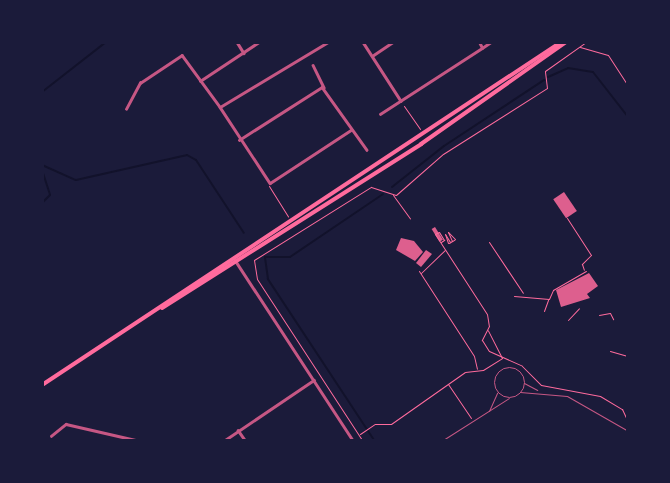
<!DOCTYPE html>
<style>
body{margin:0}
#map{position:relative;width:670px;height:483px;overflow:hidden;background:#1b1b3a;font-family:"Space Grotesk",sans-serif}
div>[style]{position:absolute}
.stream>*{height:2px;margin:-1px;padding:0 1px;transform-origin:1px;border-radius:1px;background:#12122b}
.building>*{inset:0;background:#dd5f8e;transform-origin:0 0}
.path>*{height:1px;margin:-0.5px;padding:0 0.5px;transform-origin:0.5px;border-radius:0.5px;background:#ff6b9d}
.service>*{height:1px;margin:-0.5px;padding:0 0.5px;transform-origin:0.5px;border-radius:0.5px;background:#c65784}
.service>.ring{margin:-0.5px;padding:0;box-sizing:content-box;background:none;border:1px solid #c65784;border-radius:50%}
.minor>*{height:2.5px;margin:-1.25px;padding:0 1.25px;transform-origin:1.25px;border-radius:1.25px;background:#c65784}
.secondary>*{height:4px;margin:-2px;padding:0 2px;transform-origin:2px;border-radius:2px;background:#ff6b9d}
span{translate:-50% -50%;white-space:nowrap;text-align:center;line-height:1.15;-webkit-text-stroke:4.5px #1b1b3a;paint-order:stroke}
.frame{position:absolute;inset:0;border:44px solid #1b1b3a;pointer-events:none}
</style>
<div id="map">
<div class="stream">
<div style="left:548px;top:77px;width:22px;rotate:-24deg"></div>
<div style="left:568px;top:68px;width:25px;rotate:9deg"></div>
<div style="left:593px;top:72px;width:57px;rotate:52.1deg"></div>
<div style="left:42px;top:92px;width:81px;rotate:-38deg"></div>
<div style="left:42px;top:165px;width:37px;rotate:24deg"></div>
<div style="left:76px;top:180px;width:114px;rotate:-12.7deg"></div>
<div style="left:187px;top:155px;width:10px;rotate:29deg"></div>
<div style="left:196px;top:160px;width:87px;rotate:56.7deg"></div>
<div style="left:42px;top:170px;width:26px;rotate:72deg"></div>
<div style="left:50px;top:195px;width:11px;rotate:135deg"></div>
<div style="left:392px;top:187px;width:66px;rotate:-38.3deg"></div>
<div style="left:444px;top:146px;width:120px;rotate:-33.4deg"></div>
<div style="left:374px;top:440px;width:193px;rotate:-123.4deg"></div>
<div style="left:268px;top:279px;width:22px;rotate:-98deg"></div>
<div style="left:265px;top:257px;width:25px"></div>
<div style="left:290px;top:257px;width:112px;rotate:-34.1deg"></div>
</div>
<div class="building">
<div style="left:564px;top:192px;width:23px;height:13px;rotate:56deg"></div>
<div style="left:435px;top:227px;width:15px;height:4px;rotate:58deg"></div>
<div style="clip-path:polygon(401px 238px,414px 241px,423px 252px,415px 261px,396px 250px)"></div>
<div style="clip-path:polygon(426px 250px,432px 254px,421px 267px,416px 263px)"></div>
<div style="clip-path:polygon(589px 273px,598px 286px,587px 294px,590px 298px,561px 307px,556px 290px)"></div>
</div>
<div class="path">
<div style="left:580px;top:47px;width:29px;rotate:16deg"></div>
<div style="left:608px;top:55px;width:37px;rotate:57deg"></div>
<div style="left:404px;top:106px;width:28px;rotate:55deg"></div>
<div style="left:269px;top:186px;width:36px;rotate:58deg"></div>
<div style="left:393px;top:195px;width:29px;rotate:54deg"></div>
<div style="left:567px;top:218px;width:44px;rotate:57deg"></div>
<div style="left:591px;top:255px;width:13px;rotate:135deg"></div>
<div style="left:582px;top:264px;width:6px;rotate:72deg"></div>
<div style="left:441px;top:242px;width:4px;rotate:-34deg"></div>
<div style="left:444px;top:240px;width:9px;rotate:-122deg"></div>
<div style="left:439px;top:232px;width:4px;rotate:153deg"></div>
<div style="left:435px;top:234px;width:95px;rotate:57deg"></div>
<div style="left:487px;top:314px;width:12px;rotate:81deg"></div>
<div style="left:489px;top:326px;width:16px;rotate:117deg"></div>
<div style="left:482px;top:340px;width:13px;rotate:58deg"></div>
<div style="left:489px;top:351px;width:36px;rotate:24deg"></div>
<div style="left:522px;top:366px;width:27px;rotate:45deg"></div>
<div style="left:541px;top:385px;width:60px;rotate:10.6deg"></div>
<div style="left:600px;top:396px;width:26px;rotate:31deg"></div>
<div style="left:622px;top:409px;width:14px;rotate:65deg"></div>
<div style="left:489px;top:242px;width:61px;rotate:56.3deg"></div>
<div style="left:448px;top:243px;width:9px;rotate:-108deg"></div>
<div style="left:445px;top:234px;width:9px;rotate:58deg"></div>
<div style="left:449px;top:243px;width:4px;rotate:-34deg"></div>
<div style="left:452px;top:241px;width:2px;rotate:-27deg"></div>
<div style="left:454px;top:240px;width:1px;rotate:-45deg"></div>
<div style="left:455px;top:239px;width:10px;rotate:-135deg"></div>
<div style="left:448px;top:232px;width:10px;rotate:66deg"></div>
<div style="left:419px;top:271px;width:101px;rotate:57.1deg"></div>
<div style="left:474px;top:356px;width:13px;rotate:77deg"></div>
<div style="left:421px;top:273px;width:33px;rotate:-44deg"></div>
<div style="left:514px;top:296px;width:35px;rotate:5deg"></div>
<div style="left:549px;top:299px;width:10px;rotate:-66deg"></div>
<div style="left:553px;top:290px;width:38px;rotate:-30deg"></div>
<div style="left:544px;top:311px;width:12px;rotate:-70deg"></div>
<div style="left:599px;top:315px;width:11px;rotate:-10deg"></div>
<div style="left:610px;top:313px;width:7px;rotate:63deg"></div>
<div style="left:568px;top:320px;width:16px;rotate:-47deg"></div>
<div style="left:610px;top:351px;width:19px;rotate:16deg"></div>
<div style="left:448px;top:384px;width:41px;rotate:55.9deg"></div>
<div style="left:360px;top:434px;width:18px;rotate:-34deg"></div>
<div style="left:375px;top:424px;width:16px"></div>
<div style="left:391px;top:424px;width:90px;rotate:-35.1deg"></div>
<div style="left:465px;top:372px;width:18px;rotate:-6deg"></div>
<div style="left:483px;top:370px;width:22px;rotate:-32deg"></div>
<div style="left:502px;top:358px;width:31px;rotate:-117deg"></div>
<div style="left:362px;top:440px;width:192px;rotate:-123.1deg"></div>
<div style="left:257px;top:279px;width:19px;rotate:-99deg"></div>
<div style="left:254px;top:260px;width:138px;rotate:-32deg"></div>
<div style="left:371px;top:187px;width:26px;rotate:18deg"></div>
<div style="left:396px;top:195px;width:62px;rotate:-41.1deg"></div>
<div style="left:443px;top:154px;width:123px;rotate:-32.4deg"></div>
<div style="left:547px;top:88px;width:17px;rotate:-97deg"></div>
<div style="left:545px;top:71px;width:50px;rotate:-35.3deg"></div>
</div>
<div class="service">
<div class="ring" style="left:494px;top:367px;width:29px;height:29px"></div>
<div style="left:524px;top:383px;width:15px;rotate:28deg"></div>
<div style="left:520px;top:392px;width:47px;rotate:4.9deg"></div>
<div style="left:567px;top:396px;width:70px;rotate:29.8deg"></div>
<div style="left:489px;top:411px;width:20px;rotate:-66deg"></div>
<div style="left:443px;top:440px;width:78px;rotate:-32.5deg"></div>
</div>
<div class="minor">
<div style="left:237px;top:42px;width:13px;rotate:58deg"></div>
<div style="left:363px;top:42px;width:70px;rotate:57.2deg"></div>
<div style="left:482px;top:48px;width:11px;rotate:-34deg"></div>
<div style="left:372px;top:56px;width:25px;rotate:-34deg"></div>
<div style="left:313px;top:65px;width:25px;rotate:64deg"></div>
<div style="left:200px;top:81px;width:71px;rotate:-33.5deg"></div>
<div style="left:220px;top:107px;width:91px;rotate:56.7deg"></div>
<div style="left:270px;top:183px;width:97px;rotate:-33.2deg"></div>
<div style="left:220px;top:107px;width:126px;rotate:-31deg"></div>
<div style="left:126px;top:109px;width:30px;rotate:-62deg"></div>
<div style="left:140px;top:83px;width:50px;rotate:-33.7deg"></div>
<div style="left:182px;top:55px;width:64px;rotate:53.8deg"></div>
<div style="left:380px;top:114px;width:121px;rotate:-32.9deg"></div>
<div style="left:482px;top:48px;width:7px;rotate:-117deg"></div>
<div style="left:239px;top:140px;width:98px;rotate:-32.6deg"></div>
<div style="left:322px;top:87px;width:77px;rotate:54.5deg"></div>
<div style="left:235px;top:260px;width:215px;rotate:56.8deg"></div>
<div style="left:238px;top:430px;width:12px;rotate:55deg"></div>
<div style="left:51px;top:436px;width:19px;rotate:-39deg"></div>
<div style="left:66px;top:424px;width:72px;rotate:12.9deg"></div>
<div style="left:225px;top:440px;width:107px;rotate:-34deg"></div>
</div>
<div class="secondary">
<div style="left:162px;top:308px;width:307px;rotate:-32.3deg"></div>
<div style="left:421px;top:144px;width:177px;rotate:-35.1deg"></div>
<div style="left:42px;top:385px;width:622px;rotate:-33.46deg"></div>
</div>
<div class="frame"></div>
</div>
